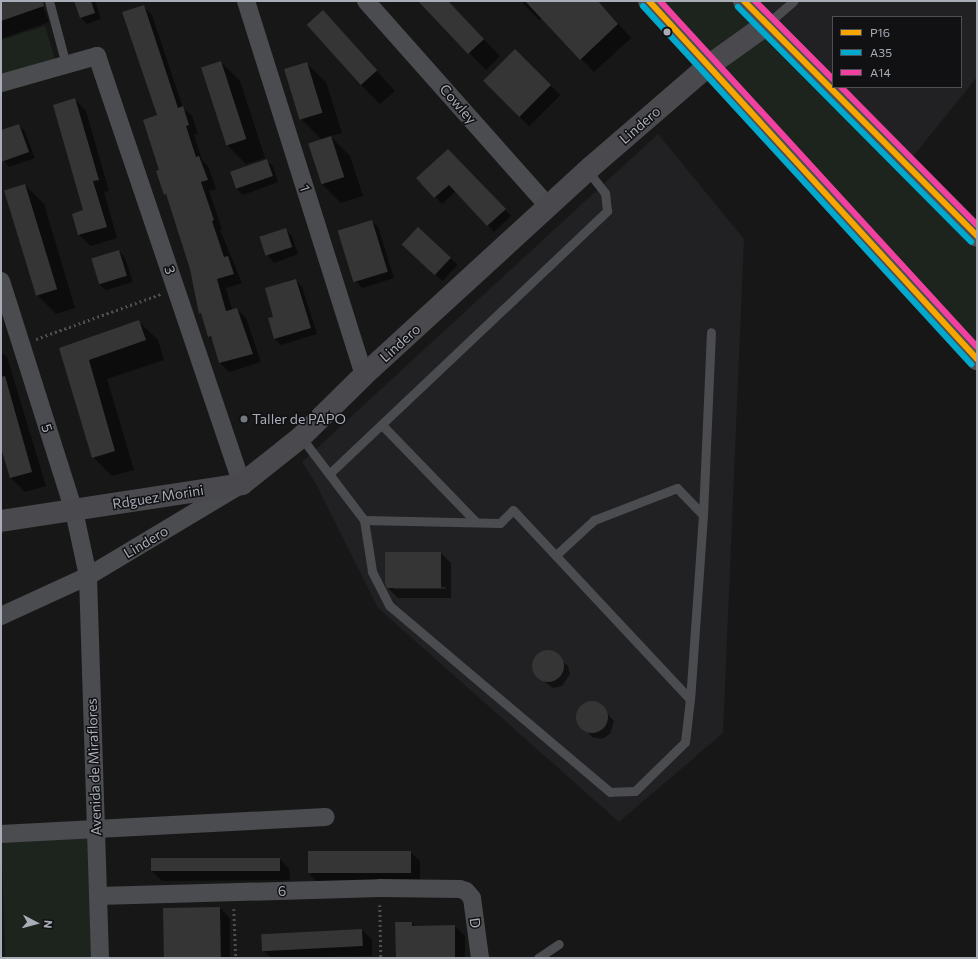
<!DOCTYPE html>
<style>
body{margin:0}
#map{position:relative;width:978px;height:959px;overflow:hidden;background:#171717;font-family:Commissioner,sans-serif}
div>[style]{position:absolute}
.built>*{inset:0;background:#212123}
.green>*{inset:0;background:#1d241e;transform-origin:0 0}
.shadow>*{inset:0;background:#0007;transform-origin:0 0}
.building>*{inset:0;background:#353536;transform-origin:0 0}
.round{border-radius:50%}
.path>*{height:2.5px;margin-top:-1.25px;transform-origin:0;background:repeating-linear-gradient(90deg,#4d4e52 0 2px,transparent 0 5px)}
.lane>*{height:9px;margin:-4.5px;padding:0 4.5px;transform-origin:4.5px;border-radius:4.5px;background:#4b4c50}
.street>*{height:18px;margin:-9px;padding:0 9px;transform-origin:9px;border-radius:9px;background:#4b4c50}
.secondary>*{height:22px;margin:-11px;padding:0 11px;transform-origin:11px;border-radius:11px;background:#4a4a4e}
.primary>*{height:22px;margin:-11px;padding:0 11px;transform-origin:11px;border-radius:11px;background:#4d4f52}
.bus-1>*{height:6px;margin:-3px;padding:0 3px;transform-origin:3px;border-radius:3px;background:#f7a600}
.bus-2>*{height:6px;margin:-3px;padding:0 3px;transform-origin:3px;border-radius:3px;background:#00a9ce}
.bus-3>*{height:6px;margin:-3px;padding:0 3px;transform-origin:3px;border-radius:3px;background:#f240a1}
.dots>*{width:11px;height:11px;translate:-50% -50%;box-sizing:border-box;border:2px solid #111113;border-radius:50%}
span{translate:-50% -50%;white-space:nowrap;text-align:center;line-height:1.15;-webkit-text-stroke:3px #111113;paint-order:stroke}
.street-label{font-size:14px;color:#a8adb8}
.poi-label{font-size:14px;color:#a8adb8}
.left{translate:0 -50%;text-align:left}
.frame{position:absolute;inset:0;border:2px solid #a8adb8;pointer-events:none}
.legend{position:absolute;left:832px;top:16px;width:130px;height:72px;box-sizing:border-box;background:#111113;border:1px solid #4d4f55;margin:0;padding:5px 7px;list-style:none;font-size:12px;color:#a8adb8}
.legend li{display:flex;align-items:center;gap:8px;height:20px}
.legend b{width:20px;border:1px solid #4d4f55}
.north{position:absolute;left:16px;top:903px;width:40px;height:40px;-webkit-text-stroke:3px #111113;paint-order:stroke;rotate:96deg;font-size:11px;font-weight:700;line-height:16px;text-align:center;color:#a8adb8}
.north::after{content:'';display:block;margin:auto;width:14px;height:18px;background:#a8adb8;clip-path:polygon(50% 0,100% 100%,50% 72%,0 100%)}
</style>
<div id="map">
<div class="built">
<div style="clip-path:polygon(758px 1px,977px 1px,977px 77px,911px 159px,842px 87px,961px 87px,961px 17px,833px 17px,833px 78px)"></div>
<div style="clip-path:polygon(658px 134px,744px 239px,723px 733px,619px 822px,378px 608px,315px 482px,302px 462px)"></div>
</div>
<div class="green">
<div style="clip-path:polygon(649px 1px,744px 1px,977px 236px,977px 359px)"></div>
<div style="clip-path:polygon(45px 26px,55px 59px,1px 76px,1px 40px)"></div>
<div style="left:96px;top:830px;width:128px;height:95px;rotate:88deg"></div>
</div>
<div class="shadow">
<div style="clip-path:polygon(1px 1px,41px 1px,49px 22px,1px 39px)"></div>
<div style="clip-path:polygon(75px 1px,95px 1px,101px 19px,87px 24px,81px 18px)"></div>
<div style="clip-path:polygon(419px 1px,447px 1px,500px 56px,486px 70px)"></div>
<div style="clip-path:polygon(521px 1px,598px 1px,631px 38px,594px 72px,542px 18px,539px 20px)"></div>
<div style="clip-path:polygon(143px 6px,152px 15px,183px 108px,192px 116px,198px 134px,194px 135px,202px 160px,208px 166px,216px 189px,209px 191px,222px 229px,220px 230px,242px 283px,226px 288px,232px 310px,237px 309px,246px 318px,261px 362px,229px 372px,220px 363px,214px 341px,209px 336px,203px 317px,200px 313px,191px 268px,168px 198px,165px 194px,160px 171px,158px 116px)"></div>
<div style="clip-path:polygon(323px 12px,395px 91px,380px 104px,361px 85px)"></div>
<div style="left:515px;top:50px;width:64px;height:44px;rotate:45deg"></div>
<div style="clip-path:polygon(221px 62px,240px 81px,265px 158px,246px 164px,227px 145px,202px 68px)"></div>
<div style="clip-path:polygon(306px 63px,326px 82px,342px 133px,330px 136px,350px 156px,363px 196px,341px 203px,322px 184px,322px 140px,302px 120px)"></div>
<div style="clip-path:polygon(75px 99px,86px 111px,109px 191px,104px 192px,117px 238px,91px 246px,79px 235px,84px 211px)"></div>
<div style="clip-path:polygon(19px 125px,25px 132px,35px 158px,9px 167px,1px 157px,1px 131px)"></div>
<div style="clip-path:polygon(448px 150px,511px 216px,494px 232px,456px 191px,442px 204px,418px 178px)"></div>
<div style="clip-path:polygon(266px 160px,273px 166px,278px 182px,243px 195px,236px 188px)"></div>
<div style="clip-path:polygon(25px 185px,44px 204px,75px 308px,56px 314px,37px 295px)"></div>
<div style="clip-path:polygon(371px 221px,378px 227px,394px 278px,362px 288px,356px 281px,338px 230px)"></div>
<div style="left:418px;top:228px;width:54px;height:22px;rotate:43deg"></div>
<div style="clip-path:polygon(285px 229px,292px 236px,298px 254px,274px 263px,268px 256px)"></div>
<div style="clip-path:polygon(119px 251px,125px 258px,133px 282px,106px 290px,99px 284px)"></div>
<div style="clip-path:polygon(296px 280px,302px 287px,317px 334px,281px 345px,275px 339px,274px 317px)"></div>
<div style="clip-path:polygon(138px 321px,158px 340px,164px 360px,107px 379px,134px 470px,112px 476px,93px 457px,60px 348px)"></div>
<div style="clip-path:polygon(1px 352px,7px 357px,46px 486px,25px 492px,11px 478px,1px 444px)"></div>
<div style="clip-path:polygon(evenodd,441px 553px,451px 563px,451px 598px,398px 598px,388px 588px,386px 554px,441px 553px,394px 587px,446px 587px,446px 589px,394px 589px,394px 587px)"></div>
<div style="clip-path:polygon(550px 651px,568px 666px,570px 674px,562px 686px,553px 688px,537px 676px,534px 666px,541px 653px)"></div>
<div style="clip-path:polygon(589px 702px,598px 703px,614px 721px,610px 734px,602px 739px,592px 737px,578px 722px,578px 712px)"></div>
<div style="clip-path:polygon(410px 852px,420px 861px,420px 882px,319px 884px,309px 874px)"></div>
<div style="clip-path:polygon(280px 859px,289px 869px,290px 880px,162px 881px,152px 871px)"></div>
<div style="clip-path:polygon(220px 908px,230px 918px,230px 958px,165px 958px)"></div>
<div style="clip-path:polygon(412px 923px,415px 927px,455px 926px,465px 936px,465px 958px,397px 958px)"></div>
<div style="clip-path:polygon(362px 930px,372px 940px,372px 956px,271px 958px,262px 949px)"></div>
</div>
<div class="building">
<div style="clip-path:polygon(1px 1px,43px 1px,44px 6px,1px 21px)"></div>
<div style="clip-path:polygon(74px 1px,91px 1px,95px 13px,80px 18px)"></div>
<div style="clip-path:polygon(418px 1px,448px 1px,484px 39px,468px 54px)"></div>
<div style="clip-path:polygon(525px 1px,598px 1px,618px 24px,580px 60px)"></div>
<div style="clip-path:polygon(144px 5px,178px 108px,183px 106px,189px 125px,186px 126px,196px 157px,199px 156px,208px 180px,201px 182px,214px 220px,212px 221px,224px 257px,228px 256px,234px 274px,217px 279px,226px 311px,237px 308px,253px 354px,219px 363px,211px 336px,208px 337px,201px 313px,199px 314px,190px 269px,166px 194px,164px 195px,156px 171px,159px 170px,143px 120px,157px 115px,122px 12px)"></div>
<div style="left:323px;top:10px;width:81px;height:22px;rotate:48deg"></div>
<div style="left:515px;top:49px;width:51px;height:45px;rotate:45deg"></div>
<div style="left:221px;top:61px;width:82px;height:21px;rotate:72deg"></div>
<div style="left:307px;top:62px;width:53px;height:24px;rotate:73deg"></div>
<div style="clip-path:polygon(75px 98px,99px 180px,93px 181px,107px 227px,78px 235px,72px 214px,83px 210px,53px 105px)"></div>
<div style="clip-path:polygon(19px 124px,29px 152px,1px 162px,1px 130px)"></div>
<div style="left:331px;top:136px;width:43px;height:24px;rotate:72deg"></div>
<div style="clip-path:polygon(448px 149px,506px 209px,487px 226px,449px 185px,434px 198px,416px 178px)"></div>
<div style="left:267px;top:159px;width:18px;height:39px;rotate:71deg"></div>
<div style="left:25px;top:184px;width:110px;height:22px;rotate:73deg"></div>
<div style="left:372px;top:220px;width:54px;height:36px;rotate:73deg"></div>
<div style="left:418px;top:227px;width:45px;height:24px;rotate:43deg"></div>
<div style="left:286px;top:228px;width:20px;height:28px;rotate:72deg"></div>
<div style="left:119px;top:250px;width:27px;height:29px;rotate:73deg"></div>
<div style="clip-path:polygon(296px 279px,311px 328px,274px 339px,268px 318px,273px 317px,265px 288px)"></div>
<div style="clip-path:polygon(139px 320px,146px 340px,89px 360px,115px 451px,92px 458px,59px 348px)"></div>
<div style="clip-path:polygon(5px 376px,32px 472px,10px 478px,1px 448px,1px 377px)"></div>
<div style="clip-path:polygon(385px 552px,441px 552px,441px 588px,387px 588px,385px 583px)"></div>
<div class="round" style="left:532px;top:650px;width:32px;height:32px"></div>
<div class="round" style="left:576px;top:701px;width:32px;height:32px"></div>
<div style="left:411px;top:851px;width:22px;height:103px;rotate:90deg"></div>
<div style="left:280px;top:858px;width:13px;height:129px;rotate:90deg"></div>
<div style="left:220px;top:907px;width:51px;height:57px;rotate:89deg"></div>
<div style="clip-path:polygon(395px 922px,412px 922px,412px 926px,455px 925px,455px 958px,396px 958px)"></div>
<div style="left:362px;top:929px;width:17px;height:101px;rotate:87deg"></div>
</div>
<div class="path">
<div style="left:36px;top:339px;width:133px;rotate:-19.8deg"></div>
<div style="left:380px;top:905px;width:53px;rotate:88.9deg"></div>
<div style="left:234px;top:909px;width:49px;rotate:87.7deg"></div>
</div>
<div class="lane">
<div style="left:49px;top:1px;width:66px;rotate:75.1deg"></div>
<div style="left:767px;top:24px;width:35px;rotate:-41deg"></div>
<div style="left:382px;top:425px;width:135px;rotate:45.9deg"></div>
<div style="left:301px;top:437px;width:104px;rotate:52.8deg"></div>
<div style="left:364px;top:520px;width:136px;rotate:1.3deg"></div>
<div style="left:500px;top:523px;width:18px;rotate:-45deg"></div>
<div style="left:513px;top:510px;width:259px;rotate:46.9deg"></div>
<div style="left:690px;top:699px;width:43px;rotate:96.6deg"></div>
<div style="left:685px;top:742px;width:70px;rotate:135.6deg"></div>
<div style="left:635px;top:791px;width:25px;rotate:178deg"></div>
<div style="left:610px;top:792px;width:289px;rotate:-139.8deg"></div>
<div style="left:389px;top:605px;width:38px;rotate:-117deg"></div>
<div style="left:372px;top:571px;width:52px;rotate:-98.9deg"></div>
<div style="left:329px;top:474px;width:383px;rotate:-43.4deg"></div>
<div style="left:607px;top:211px;width:18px;rotate:-96deg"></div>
<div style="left:605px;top:193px;width:29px;rotate:-128deg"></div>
<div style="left:703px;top:515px;width:183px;rotate:-87.5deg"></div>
<div style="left:556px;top:555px;width:52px;rotate:-42.6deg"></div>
<div style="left:594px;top:520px;width:89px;rotate:-21.1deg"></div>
<div style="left:677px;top:488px;width:37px;rotate:46deg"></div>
<div style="left:703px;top:515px;width:184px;rotate:94deg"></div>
<div style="left:538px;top:958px;width:25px;rotate:-34deg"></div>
</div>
<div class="street">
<div style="left:246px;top:1px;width:392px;rotate:72.5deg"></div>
<div style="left:366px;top:1px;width:276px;rotate:48.4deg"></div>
<div style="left:1px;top:83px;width:100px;rotate:-15.7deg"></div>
<div style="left:97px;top:56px;width:452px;rotate:71.3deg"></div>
<div style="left:242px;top:484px;width:179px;rotate:149.1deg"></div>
<div style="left:88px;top:576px;width:96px;rotate:155.3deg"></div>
<div style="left:1px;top:281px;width:241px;rotate:72.4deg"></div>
<div style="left:74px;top:511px;width:66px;rotate:77.8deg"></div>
<div style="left:88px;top:576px;width:382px;rotate:88.2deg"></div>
<div style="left:1px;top:834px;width:325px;rotate:-3deg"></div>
<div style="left:98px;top:896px;width:282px;rotate:-1.6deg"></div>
<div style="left:380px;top:888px;width:80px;rotate:0.7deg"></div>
<div style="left:460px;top:889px;width:6px;rotate:18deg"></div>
<div style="left:466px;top:891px;width:9px;rotate:49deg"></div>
<div style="left:472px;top:898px;width:61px;rotate:82.4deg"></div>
</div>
<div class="secondary">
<div style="left:1px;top:521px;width:244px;rotate:-8.7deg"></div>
<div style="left:242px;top:484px;width:75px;rotate:-38.5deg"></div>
<div style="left:301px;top:437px;width:88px;rotate:-44.5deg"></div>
<div style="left:364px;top:375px;width:308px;rotate:-42.5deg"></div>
<div style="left:591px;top:167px;width:153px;rotate:-40.8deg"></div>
<div style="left:707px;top:67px;width:74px;rotate:-35.6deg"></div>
</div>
<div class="primary">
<div style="left:649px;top:1px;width:486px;rotate:47.5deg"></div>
<div style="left:744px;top:1px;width:331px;rotate:45.2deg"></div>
</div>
<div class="bus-1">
<div style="left:649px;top:1px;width:486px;rotate:47.5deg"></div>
<div style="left:744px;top:1px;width:331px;rotate:45.2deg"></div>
</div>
<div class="bus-2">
<div style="left:643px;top:6px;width:486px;rotate:47.5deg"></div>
<div style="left:738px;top:7px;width:331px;rotate:45.2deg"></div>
</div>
<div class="bus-3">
<div style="left:660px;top:1px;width:469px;rotate:47.5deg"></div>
<div style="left:755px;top:1px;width:110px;rotate:45deg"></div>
<div style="left:841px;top:87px;width:194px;rotate:45.4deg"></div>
</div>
<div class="dots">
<div style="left:667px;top:32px;background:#a8adb8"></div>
<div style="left:244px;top:419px;background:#757880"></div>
</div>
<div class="street-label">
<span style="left:458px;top:104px;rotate:49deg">Cowley</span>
<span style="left:640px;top:125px;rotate:-41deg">Lindero</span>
<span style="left:305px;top:188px;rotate:72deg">1</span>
<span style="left:170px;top:270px;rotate:71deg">3</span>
<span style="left:400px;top:343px;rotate:-42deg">Lindero</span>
<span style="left:47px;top:428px;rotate:72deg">5</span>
<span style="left:158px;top:497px;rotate:-9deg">Rdguez Morini</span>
<span style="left:146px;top:542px;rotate:-31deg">Lindero</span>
<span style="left:94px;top:767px;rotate:-92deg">Avenida de Miraflores</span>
<span style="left:282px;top:891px;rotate:-2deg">6</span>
<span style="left:475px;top:923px;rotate:82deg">D</span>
</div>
<div class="poi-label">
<span class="left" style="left:252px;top:419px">Taller de PAPO</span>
</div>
<div class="frame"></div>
<ul class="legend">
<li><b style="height:5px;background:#f7a600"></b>P16</li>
<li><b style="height:5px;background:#00a9ce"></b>A35</li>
<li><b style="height:5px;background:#f240a1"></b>A14</li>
</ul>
<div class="north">N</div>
</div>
